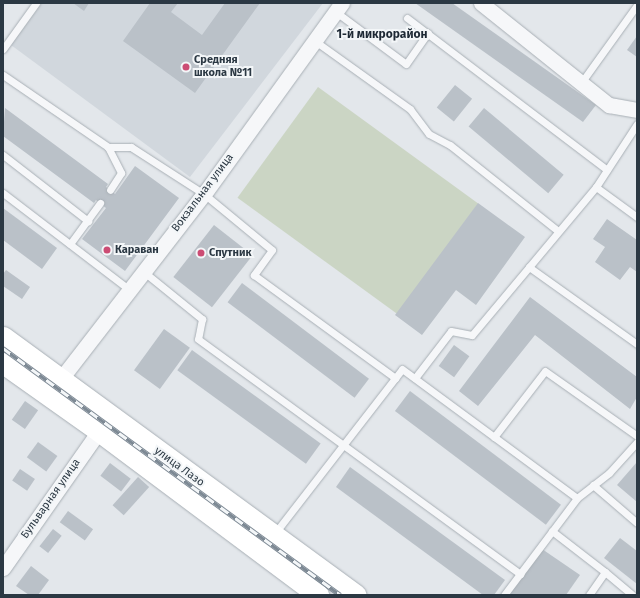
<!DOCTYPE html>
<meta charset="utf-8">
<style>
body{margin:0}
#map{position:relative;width:640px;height:598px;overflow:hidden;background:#e3e7eb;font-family:"Fira Sans",sans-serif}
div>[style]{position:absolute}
.built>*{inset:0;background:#d1d7dd}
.green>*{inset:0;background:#cbd5c4;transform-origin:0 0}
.building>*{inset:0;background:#bac1c8;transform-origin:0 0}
.roads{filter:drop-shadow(0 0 1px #a8afb5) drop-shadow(0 0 1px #a8afb5)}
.lane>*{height:7px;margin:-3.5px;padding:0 3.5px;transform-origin:3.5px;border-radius:3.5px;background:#f6f7f9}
.street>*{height:15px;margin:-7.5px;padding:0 7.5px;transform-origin:7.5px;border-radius:7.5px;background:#f6f7f9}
.secondary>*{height:21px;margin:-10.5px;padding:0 10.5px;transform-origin:10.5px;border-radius:10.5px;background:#fff}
.rail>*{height:4.5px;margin-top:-2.25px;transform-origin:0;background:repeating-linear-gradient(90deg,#f3f6f8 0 9px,#7d8994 0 18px);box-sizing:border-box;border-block:1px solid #7d8994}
.dots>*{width:11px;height:11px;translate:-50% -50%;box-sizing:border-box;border:2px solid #f3f6f8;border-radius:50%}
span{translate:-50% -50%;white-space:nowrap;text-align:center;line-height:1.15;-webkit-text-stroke:4px #f3f6f8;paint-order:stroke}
.poi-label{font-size:11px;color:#2b3843;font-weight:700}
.left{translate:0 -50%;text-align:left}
.street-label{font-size:11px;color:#2b3843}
.neighbourhood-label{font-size:12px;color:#1d2834;font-weight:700}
.frame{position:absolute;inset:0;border:4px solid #2b3843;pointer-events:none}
</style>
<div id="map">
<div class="built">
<div style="clip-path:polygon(42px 3px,323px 3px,190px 177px,11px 45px)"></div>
</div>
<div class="green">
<div style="left:318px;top:87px;width:198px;height:137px;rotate:36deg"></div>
</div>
<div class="building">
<div style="clip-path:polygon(73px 3px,89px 3px,84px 11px)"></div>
<div style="clip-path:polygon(150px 3px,178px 3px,171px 12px,202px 35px,225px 3px,260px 3px,195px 93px,123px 41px)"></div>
<div style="clip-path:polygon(415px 3px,452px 3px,596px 105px,583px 122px)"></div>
<div style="clip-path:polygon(637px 36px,637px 57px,627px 50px)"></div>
<div style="left:455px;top:85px;width:22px;height:29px;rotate:39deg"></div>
<div style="clip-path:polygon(5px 108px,108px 184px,106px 187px,115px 194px,135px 166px,179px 198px,125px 271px,82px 239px,106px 208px,96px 200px,94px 203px,3px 136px)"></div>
<div style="left:484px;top:108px;width:104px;height:24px;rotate:40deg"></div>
<div style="clip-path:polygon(478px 203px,525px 237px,476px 305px,456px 290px,422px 335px,395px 315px)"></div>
<div style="clip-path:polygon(3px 208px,57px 248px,42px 269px,3px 240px)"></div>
<div style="clip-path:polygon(607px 219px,637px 240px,637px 272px,630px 267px,620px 280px,595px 262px,605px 247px,593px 239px)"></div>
<div style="left:214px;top:225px;width:49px;height:66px;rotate:38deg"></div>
<div style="clip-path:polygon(6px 270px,30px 287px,22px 299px,3px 286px,3px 274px)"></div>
<div style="left:242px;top:283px;width:159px;height:24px;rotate:37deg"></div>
<div style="clip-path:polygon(530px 297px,637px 377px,637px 397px,630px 409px,535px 335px,478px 406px,459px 391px)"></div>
<div style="left:164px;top:329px;width:32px;height:51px;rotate:36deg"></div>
<div style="left:454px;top:345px;width:19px;height:26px;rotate:36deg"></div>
<div style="left:192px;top:350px;width:159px;height:25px;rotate:36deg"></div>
<div style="left:410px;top:391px;width:189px;height:25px;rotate:37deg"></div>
<div style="left:25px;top:401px;width:16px;height:23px;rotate:35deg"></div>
<div style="left:38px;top:442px;width:24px;height:19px;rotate:36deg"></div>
<div style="clip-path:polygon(637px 462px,637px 502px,617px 485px)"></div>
<div style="left:110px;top:463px;width:26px;height:16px;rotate:37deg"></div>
<div style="clip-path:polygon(350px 467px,505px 580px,494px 595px,483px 595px,336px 487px)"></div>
<div style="left:20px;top:469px;width:18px;height:14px;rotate:34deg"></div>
<div style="left:138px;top:477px;width:15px;height:38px;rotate:42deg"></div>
<div style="left:68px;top:511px;width:31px;height:14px;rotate:36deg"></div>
<div style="left:53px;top:529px;width:11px;height:22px;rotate:38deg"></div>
<div style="clip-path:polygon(620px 538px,637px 551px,637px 584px,604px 558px)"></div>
<div style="clip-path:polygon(542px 549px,580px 575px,566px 595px,508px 595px)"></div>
<div style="clip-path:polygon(31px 566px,49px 580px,38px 595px,29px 595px,16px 586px)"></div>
</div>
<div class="roads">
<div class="lane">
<div style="left:336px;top:12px;width:87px;rotate:36.6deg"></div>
<div style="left:406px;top:64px;width:38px;rotate:-55deg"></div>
<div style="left:407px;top:18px;width:251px;rotate:37.2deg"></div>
<div style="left:315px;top:41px;width:117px;rotate:35.6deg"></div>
<div style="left:410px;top:109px;width:31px;rotate:53deg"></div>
<div style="left:429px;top:134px;width:24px;rotate:28deg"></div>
<div style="left:450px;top:145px;width:138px;rotate:38.5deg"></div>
<div style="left:3px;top:49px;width:57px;rotate:-54.3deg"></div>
<div style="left:3px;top:75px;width:127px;rotate:34.4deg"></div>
<div style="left:108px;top:147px;width:23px"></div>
<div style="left:131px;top:147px;width:87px;rotate:32.8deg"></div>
<div style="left:204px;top:194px;width:88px;rotate:39.5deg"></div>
<div style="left:272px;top:250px;width:31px;rotate:126deg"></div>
<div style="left:254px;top:275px;width:175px;rotate:36.1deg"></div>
<div style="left:581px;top:83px;width:96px;rotate:-54.3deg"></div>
<div style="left:637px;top:124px;width:75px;rotate:123.1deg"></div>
<div style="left:596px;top:187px;width:51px;rotate:36.2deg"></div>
<div style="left:108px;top:147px;width:29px;rotate:63deg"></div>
<div style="left:121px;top:173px;width:20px;rotate:123deg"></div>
<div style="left:3px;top:155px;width:108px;rotate:37.8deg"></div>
<div style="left:3px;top:193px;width:160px;rotate:37.4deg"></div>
<div style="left:70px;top:244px;width:51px;rotate:-53.8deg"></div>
<div style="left:529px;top:267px;width:104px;rotate:-50.1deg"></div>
<div style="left:144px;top:272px;width:75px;rotate:39deg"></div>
<div style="left:202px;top:319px;width:20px;rotate:101deg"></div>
<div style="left:198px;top:339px;width:399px;rotate:36.1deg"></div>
<div style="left:415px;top:378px;width:59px;rotate:-52.5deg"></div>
<div style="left:451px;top:331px;width:21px;rotate:11deg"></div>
<div style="left:472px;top:335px;width:89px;rotate:-50deg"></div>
<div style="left:529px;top:267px;width:133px;rotate:35.5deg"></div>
<div style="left:494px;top:437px;width:83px;rotate:-52.3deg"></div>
<div style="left:545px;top:371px;width:113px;rotate:35.2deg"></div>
<div style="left:593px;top:485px;width:58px;rotate:40.8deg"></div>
<div style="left:552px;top:531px;width:67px;rotate:37.7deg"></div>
<div style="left:605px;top:572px;width:28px;rotate:125deg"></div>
<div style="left:275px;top:533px;width:207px;rotate:-52.2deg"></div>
<div style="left:402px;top:369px;width:217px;rotate:36.4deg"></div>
<div style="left:605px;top:572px;width:35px;rotate:40deg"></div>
<div style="left:504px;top:595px;width:121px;rotate:-53deg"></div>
<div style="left:577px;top:498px;width:41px;rotate:-38deg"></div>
<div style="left:609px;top:473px;width:42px;rotate:-47.9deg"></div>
</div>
<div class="street">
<div style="left:481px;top:3px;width:164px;rotate:38.6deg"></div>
<div style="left:609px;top:105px;width:28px;rotate:10deg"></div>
<div style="left:60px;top:380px;width:235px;rotate:-52.3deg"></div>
<div style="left:204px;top:194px;width:236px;rotate:-54.2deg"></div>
<div style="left:3px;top:568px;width:167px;rotate:-55deg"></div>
</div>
<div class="secondary">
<div style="left:3px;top:337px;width:437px;rotate:36.2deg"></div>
<div style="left:3px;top:363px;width:118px;rotate:35.3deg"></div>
<div style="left:99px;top:431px;width:274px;rotate:36.8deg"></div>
</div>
</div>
<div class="rail">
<div style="left:3px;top:348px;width:418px;rotate:36.2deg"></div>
</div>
<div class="dots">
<div style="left:186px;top:67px;background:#cc4c74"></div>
<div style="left:107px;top:250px;background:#cc4c74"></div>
<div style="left:201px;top:253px;background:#cc4c74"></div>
</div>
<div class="poi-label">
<span class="left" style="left:194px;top:67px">Средняя<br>школа №11</span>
<span class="left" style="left:115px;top:250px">Караван</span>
<span class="left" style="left:209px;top:253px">Спутник</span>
</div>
<div class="street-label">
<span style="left:203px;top:193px;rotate:-53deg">Вокзальная улица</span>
<span style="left:179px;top:467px;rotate:36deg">улица Лазо</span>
<span style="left:51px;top:499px;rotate:-55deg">Бульварная улица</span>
</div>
<div class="neighbourhood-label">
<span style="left:382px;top:35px">1-й микрорайон</span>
</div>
<div class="frame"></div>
</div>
